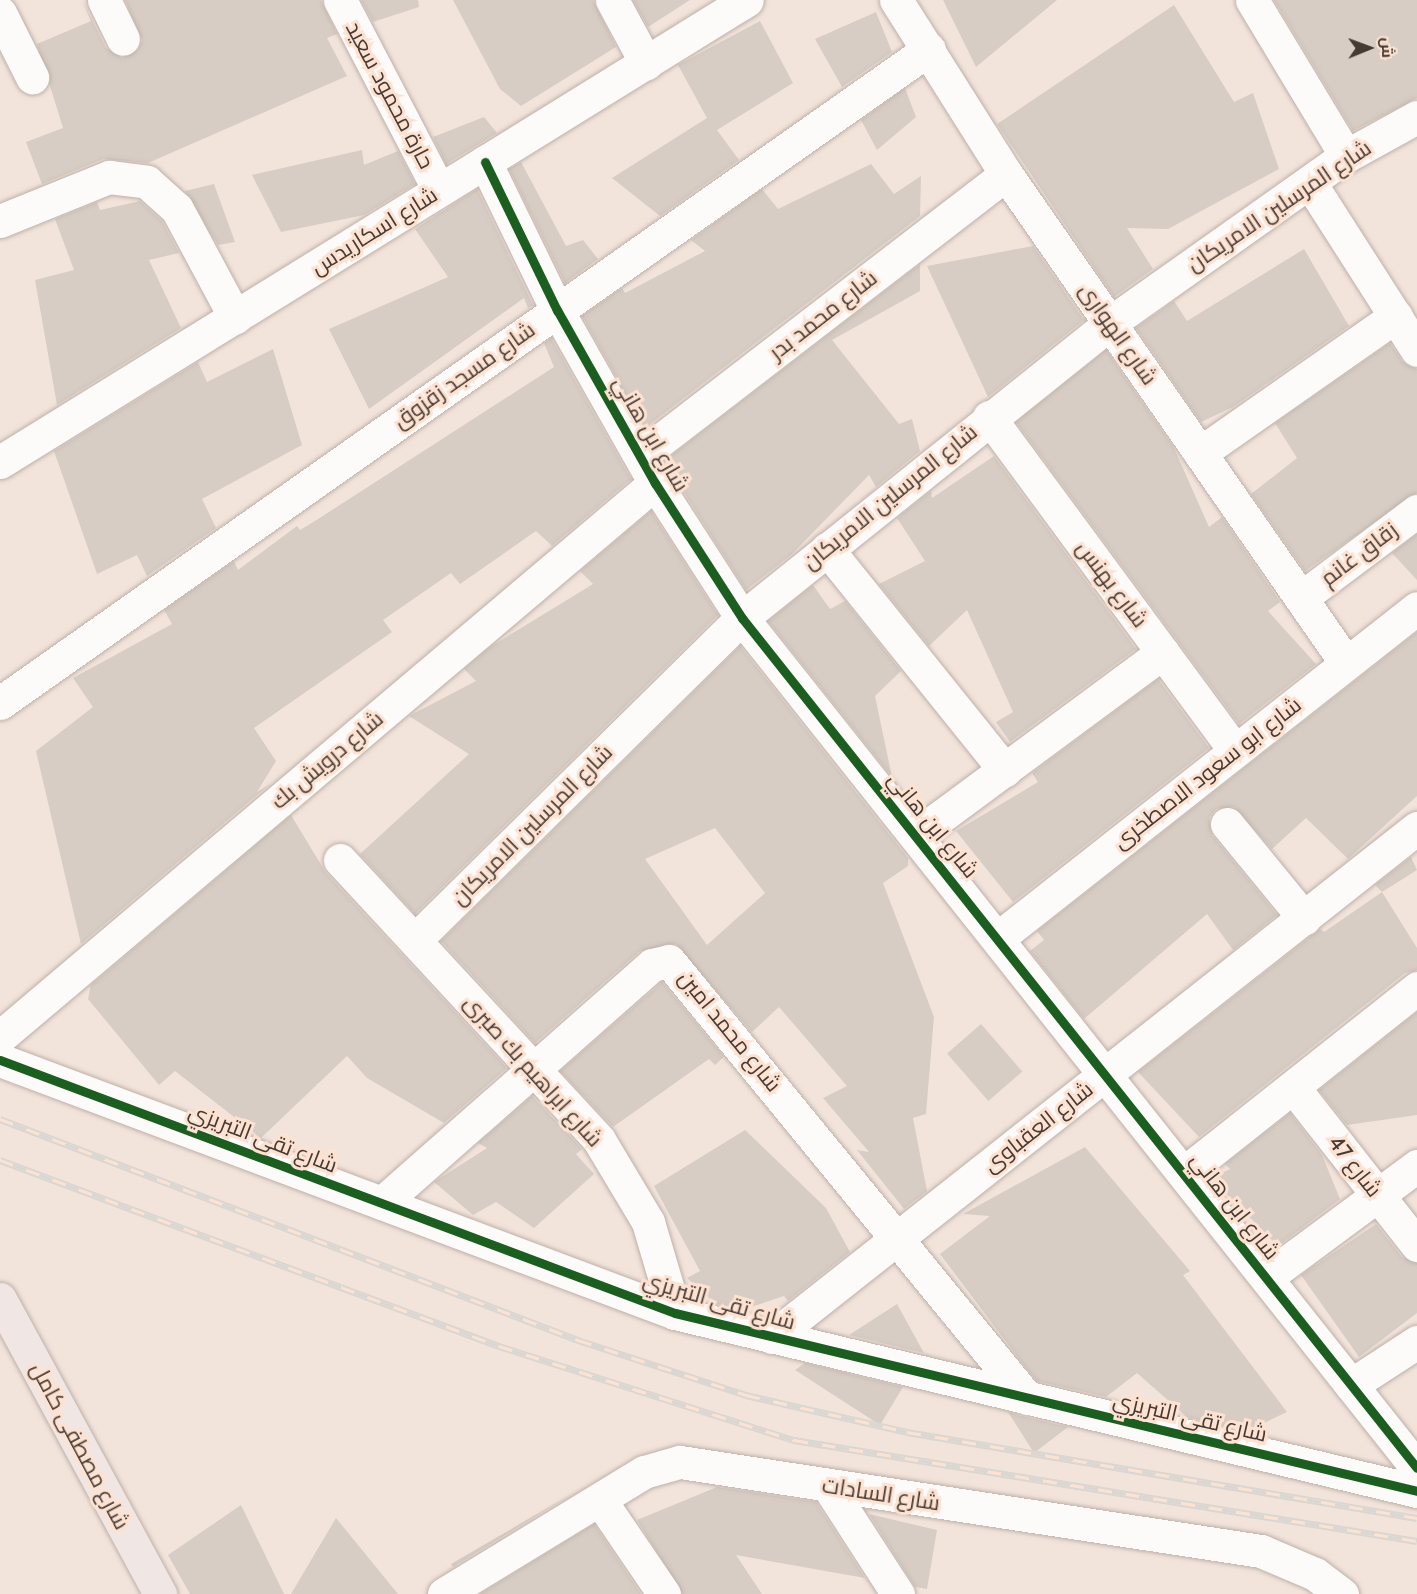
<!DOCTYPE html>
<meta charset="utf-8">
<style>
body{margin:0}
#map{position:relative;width:1417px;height:1594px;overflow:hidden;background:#f3e4db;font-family:Cabin,Cairo,sans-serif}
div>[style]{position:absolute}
.building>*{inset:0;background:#d7cdc4;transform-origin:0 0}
.roads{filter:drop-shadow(0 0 2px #bdb1aa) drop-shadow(0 0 2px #bdb1aa)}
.minor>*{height:33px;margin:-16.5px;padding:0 16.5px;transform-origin:16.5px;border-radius:16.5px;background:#fdfbfa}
.major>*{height:33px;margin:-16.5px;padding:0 16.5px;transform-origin:16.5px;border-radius:16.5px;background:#f0e6e4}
.rail>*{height:7px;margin-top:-3.5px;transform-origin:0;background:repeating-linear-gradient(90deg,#fde2d1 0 14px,#dad6d2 0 28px);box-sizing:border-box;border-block:2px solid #dad6d2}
.cycleway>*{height:9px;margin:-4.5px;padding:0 4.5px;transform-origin:4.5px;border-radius:4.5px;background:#1b5e20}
span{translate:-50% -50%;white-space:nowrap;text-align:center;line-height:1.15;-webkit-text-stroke:6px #fde2d1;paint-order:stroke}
.street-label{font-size:22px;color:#453a34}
.north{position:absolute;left:1339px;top:18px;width:60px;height:60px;-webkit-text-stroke:4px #fde2d1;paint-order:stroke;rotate:89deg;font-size:16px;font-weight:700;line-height:24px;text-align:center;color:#453a34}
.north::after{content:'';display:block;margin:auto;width:21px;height:27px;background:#453a34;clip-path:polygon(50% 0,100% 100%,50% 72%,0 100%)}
</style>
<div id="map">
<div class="building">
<div style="clip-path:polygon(82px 0,106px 48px,122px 58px,138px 50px,142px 40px,125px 0,321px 0,337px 34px,327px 38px,347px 76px,148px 163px,103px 159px,42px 184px,26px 142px,63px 128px,37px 44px,91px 21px)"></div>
<div style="clip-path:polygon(361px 0,418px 0,419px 7px,373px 22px)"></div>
<div style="clip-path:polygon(453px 0,593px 0,616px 47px,521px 106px,500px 89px)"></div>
<div style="clip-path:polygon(633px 0,690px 0,648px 27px)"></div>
<div style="clip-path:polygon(943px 0,1057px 0,976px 67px)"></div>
<div style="clip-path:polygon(1274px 0,1417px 0,1417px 98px,1353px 131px)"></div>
<div style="clip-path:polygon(1174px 5px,1234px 102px,1253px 93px,1279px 169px,1168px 229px,1127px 228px,1153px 269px,1114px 297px,997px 124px)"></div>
<div style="clip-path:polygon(876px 12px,892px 52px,842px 87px,815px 39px)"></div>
<div style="clip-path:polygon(760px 21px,793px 83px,717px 130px,739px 160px,660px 216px,612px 178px,707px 118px,678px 65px)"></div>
<div style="clip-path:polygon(905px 88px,916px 117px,877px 150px,861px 120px)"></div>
<div style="clip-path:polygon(484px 117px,497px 133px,446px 164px,433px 137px)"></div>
<div style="clip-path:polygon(362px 150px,364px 165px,398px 151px,415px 184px,364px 215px,281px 232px,252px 175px)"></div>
<div style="clip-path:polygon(521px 162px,566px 246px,583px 240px,598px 259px,565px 283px,509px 169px)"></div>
<div style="clip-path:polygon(871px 164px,894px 194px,921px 176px,920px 216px,645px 428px,582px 316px,622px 288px,625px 293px,705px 251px,691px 240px,762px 189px,778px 209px)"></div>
<div style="clip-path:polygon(214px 184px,235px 242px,218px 245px,185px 191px)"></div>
<div style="clip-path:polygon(477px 189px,533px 305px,528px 308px,524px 298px,369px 409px,329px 329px,448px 277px,415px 229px)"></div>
<div style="clip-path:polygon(140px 201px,162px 221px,179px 253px,149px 260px,181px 328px,57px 405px,35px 280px,74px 270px,55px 219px,97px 202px,100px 210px)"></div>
<div style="clip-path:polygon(1033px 246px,1084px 320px,988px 397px,927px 266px)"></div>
<div style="clip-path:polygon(1304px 249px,1349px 326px,1233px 407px,1201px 422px,1136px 328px,1174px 301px,1187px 321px)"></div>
<div style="clip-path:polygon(920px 264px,920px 291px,832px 340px,899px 424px,912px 419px,920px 451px,876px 487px,869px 475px,791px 555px,746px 590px,664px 461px)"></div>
<div style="clip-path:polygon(551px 338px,631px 479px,552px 546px,536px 531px,460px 584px,451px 573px,383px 620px,392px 632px,254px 728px,276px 761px,257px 792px,270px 784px,81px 944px,36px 751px,93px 707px,73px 678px,172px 624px,164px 610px,234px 561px,238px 570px,297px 526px,300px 530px,315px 521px,554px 367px,544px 343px)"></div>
<div style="clip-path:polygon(1390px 343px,1402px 361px,1417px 369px,1417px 493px,1305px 571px,1251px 494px,1297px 458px,1275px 423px)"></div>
<div style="clip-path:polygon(273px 349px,302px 445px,202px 499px,216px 528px,147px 576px,137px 555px,97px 574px,54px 451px,198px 362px,207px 382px)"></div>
<div style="clip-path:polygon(1106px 350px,1174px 448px,1209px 527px,1222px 517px,1280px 602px,1268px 611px,1316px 664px,1239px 724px,1016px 422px)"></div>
<div style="clip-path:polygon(994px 456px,1136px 649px,1010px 742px,996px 722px,1013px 712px,967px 610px,929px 646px,879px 584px,925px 561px,897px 518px,931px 491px,932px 498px)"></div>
<div style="clip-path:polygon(651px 511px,718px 615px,415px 914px,360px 854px,469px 754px,409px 716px,476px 681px,464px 669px,487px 649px,593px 584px,580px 571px)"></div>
<div style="clip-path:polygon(1417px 534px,1417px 580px,1392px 553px)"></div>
<div style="clip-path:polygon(813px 585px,830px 609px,845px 601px,901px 671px,875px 696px,892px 777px,768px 621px)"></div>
<div style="clip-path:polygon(1417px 632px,1417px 796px,1348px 859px,1306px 818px,1272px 849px,1234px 807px,1216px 809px,1209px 818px,1212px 835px,1277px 915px,1233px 950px,1207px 914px,1084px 1019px,1030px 951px,1044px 940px,1037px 931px)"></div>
<div style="clip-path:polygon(evenodd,740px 646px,908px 858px,908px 866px,883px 883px,934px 1017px,926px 1114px,913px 1118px,927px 1191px,904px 1209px,857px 1150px,869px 1152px,823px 1098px,847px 1086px,779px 1007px,752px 1032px,676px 944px,640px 951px,535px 1043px,441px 941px,740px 646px,715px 828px,765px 893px,707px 945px,645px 859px,715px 828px)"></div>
<div style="clip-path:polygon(1158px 679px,1209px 748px,1013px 902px,956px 831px,1038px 782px,1032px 773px)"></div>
<div style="clip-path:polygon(291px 815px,326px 873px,507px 1068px,444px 1123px,367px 1078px,347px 1056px,261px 1138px,175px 1071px,159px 1085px,88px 999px,91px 985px)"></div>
<div style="clip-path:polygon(1411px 857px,1417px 870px,1382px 892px,1375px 885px)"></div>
<div style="clip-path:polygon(1382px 892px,1417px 948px,1417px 970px,1405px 973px,1199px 1137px,1138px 1072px,1320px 929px,1324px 932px)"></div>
<div style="clip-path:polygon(662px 982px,724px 1057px,715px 1065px,709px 1059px,613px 1127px,560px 1071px)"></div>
<div style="clip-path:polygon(1417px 1012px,1417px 1115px,1347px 1125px,1319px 1090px)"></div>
<div style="left:981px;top:1024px;width:63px;height:45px;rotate:49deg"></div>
<div style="clip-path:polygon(532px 1096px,582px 1149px,576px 1154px,594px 1174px,534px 1228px,496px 1202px,473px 1215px,434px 1182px,487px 1148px,478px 1143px)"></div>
<div style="clip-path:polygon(1290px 1113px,1322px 1155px,1340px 1199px,1278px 1246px,1211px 1178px,1230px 1169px,1225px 1164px)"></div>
<div style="clip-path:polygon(745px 1130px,826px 1208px,850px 1252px,788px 1301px,784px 1296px,742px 1310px,716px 1304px,687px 1278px,700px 1271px,654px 1186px)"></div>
<div style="clip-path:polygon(1085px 1147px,1190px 1271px,1183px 1275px,1287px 1412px,1247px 1431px,1187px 1417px,1137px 1373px,1106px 1397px,1037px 1381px,1026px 1368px,940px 1254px,990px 1216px,963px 1214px)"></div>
<div style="clip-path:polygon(1376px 1224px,1402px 1257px,1417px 1263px,1417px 1313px,1359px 1357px,1301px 1275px)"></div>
<div style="clip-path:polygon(897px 1304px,924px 1353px,849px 1335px)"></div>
<div style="clip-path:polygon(805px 1363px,903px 1387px,880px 1425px,795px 1370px)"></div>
<div style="clip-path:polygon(1008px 1412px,1021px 1416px,1068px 1427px,1034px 1453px)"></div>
<div style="clip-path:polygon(717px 1487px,816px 1502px,865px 1578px,736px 1555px,762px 1594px,683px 1594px,637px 1520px)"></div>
<div style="clip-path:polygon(575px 1492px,453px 1567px,451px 1564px)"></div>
<div style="clip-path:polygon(241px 1505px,284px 1594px,190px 1594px,168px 1555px)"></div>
<div style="clip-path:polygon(869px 1514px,937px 1530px,927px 1589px,915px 1587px)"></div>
<div style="clip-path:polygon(336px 1518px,398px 1594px,291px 1594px)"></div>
<div style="clip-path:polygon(594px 1524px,641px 1594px,480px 1594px)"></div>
</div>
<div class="roads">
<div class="minor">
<div style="left:104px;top:0;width:43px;rotate:64deg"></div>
<div style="left:340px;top:0;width:214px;rotate:62.5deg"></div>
<div style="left:612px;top:0;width:72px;rotate:61.6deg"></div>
<div style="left:896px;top:0;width:206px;rotate:57.7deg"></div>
<div style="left:1006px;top:174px;width:596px;rotate:55.19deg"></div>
<div style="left:1252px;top:0;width:182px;rotate:58.9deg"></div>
<div style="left:0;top:13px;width:72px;rotate:63.4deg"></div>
<div style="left:485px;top:162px;width:165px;rotate:64.1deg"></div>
<div style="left:557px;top:310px;width:199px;rotate:60.5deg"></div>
<div style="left:655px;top:483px;width:161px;rotate:57.2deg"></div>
<div style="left:742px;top:618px;width:1085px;rotate:51.55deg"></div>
<div style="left:1310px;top:183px;width:198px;rotate:57.4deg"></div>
<div style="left:0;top:221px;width:118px;rotate:-22deg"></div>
<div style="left:109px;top:177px;width:38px;rotate:7deg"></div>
<div style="left:147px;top:182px;width:40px;rotate:42deg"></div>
<div style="left:177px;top:209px;width:123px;rotate:61.8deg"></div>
<div style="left:989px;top:417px;width:415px;rotate:53.6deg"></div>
<div style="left:1200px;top:453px;width:239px;rotate:-35deg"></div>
<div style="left:640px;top:456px;width:462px;rotate:-37.6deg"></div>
<div style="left:0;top:462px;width:878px;rotate:-31.74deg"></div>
<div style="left:827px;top:549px;width:284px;rotate:51.2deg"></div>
<div style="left:1301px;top:598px;width:145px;rotate:-36.9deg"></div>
<div style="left:0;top:703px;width:1136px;rotate:-35.14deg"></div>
<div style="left:1227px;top:824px;width:122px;rotate:50.7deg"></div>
<div style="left:916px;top:835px;width:307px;rotate:-36.5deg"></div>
<div style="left:340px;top:860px;width:381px;rotate:47.2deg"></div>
<div style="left:599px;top:1140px;width:96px;rotate:59.1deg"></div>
<div style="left:648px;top:1222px;width:95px;rotate:73.5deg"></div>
<div style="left:998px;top:938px;width:533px;rotate:-38.22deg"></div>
<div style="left:415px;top:940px;width:459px;rotate:-44.6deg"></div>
<div style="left:742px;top:618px;width:472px;rotate:-38.7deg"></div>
<div style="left:1110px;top:323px;width:289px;rotate:-35.3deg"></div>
<div style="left:1346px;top:156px;width:81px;rotate:-28.8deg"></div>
<div style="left:0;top:1037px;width:858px;rotate:-40.22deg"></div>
<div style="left:0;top:1060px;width:721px;rotate:20.55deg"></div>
<div style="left:675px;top:1313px;width:763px;rotate:13.49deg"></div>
<div style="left:1293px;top:1087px;width:201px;rotate:51.9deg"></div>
<div style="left:1184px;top:1173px;width:298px;rotate:-38.4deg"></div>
<div style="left:382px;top:1203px;width:360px;rotate:-41.4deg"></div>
<div style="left:652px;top:965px;width:17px;rotate:-13deg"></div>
<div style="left:669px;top:961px;width:565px;rotate:50.67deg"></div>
<div style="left:1267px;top:1277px;width:187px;rotate:-36.5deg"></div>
<div style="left:772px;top:1337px;width:822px;rotate:-38.28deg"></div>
<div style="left:1351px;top:1385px;width:79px;rotate:-33.1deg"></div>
<div style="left:828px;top:1486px;width:129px;rotate:57.1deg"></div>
<div style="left:600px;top:1500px;width:114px;rotate:55.8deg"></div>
<div style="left:444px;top:1594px;width:234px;rotate:-31.4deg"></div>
<div style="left:644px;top:1472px;width:37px;rotate:-16deg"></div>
<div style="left:680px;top:1462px;width:588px;rotate:8.71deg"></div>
<div style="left:1261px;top:1551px;width:59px;rotate:23.1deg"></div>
<div style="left:1315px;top:1574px;width:34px;rotate:37deg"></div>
</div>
<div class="major">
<div style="left:0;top:1299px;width:336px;rotate:61.5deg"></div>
</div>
</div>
<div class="rail">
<div style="left:0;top:1119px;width:619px;rotate:20.92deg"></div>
<div style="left:578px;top:1340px;width:177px;rotate:18.1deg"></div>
<div style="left:746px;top:1395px;width:165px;rotate:12.9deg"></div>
<div style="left:907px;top:1432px;width:517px;rotate:9.57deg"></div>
<div style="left:0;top:1160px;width:533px;rotate:20.44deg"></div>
<div style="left:499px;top:1346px;width:310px;rotate:17.7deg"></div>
<div style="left:794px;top:1440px;width:631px;rotate:9.21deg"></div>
</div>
<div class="cycleway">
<div style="left:485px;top:162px;width:165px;rotate:64.1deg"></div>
<div style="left:557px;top:310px;width:199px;rotate:60.5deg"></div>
<div style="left:655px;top:483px;width:161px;rotate:57.2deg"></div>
<div style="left:742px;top:618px;width:1085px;rotate:51.55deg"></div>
<div style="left:0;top:1060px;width:721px;rotate:20.55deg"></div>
<div style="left:675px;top:1313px;width:763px;rotate:13.49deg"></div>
</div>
<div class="street-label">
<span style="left:390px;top:95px;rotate:62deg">حارة محمود سعيد</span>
<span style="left:1279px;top:206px;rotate:-34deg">شارع المرسلين الامريكان</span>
<span style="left:374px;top:231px;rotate:-32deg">شارع اسكاريدس</span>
<span style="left:823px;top:315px;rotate:-38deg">شارع محمد بدر</span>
<span style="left:1118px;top:334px;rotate:55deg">شارع الهوارى</span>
<span style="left:464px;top:375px;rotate:-35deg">شارع مسجد زقزوق</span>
<span style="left:651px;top:434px;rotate:60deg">شارع ابن هاني</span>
<span style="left:890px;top:497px;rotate:-39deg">شارع المرسلين الامريكان</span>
<span style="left:1359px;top:554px;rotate:-37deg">زقاق غانم</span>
<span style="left:1112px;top:584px;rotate:53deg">شارع بهنس</span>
<span style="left:327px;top:760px;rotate:-40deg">شارع درويش بك</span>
<span style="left:1207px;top:773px;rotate:-38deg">شارع ابو سعود الاصطخرى</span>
<span style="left:532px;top:825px;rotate:-45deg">شارع المرسلين الامريكان</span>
<span style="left:933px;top:825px;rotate:51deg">شارع ابن هاني</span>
<span style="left:730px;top:1031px;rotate:51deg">شارع محمد امين</span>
<span style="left:533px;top:1071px;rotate:48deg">شارع ابراهيم بك صبرى</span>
<span style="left:1038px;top:1127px;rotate:-38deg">شارع العقباوى</span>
<span style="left:263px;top:1138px;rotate:21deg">شارع تقى التبريزي</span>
<span style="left:1355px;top:1166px;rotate:52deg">شارع 47</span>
<span style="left:1235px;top:1206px;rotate:52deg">شارع ابن هاني</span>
<span style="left:719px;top:1301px;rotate:16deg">شارع تقى التبريزي</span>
<span style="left:1190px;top:1417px;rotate:13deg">شارع تقى التبريزي</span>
<span style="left:80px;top:1446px;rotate:62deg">شارع مصطفى كامل</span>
<span style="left:881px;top:1494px;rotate:9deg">شارع السادات</span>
</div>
<div class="north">ش</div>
</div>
